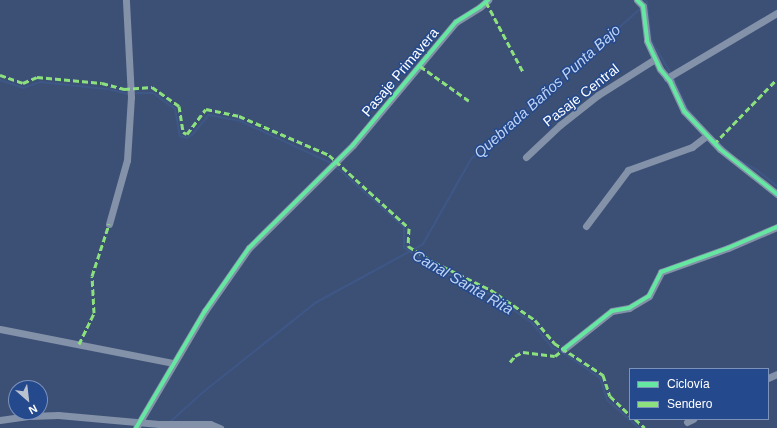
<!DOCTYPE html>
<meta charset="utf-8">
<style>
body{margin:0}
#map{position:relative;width:777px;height:428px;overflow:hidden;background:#3c5075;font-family:Arial,sans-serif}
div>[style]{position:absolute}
.stream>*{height:2px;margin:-1px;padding:0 1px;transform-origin:1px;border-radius:1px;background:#3e5787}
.minor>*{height:7px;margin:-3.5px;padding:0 3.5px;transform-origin:3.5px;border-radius:3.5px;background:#8391a9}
.quiet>*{height:3px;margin-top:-1.5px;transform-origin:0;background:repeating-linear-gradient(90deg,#8de07e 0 6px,transparent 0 9px)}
.cycleway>*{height:4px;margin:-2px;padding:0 2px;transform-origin:2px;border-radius:2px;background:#66e7a1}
span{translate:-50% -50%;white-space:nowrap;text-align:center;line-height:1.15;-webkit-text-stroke:3px #24498d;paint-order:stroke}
.street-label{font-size:14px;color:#fff}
.water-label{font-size:15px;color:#bfd2f2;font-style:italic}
.legend{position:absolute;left:629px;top:368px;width:140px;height:52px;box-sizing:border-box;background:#24498d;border:1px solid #7c92bb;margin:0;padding:5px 7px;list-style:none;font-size:12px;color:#fff}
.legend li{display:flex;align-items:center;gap:8px;height:20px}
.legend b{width:20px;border:1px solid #7c92bb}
.north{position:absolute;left:8px;top:380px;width:40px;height:40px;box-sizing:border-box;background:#24498d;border:1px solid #7c92bb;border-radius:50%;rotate:152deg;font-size:11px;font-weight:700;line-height:16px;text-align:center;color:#fff}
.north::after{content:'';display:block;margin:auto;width:14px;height:18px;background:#bbc2cf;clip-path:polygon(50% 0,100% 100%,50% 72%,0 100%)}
</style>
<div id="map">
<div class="stream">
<div style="left:645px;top:0;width:3px;rotate:45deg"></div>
<div style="left:647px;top:2px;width:38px;rotate:84deg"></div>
<div style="left:651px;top:40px;width:45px;rotate:59.5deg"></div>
<div style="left:674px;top:79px;width:32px;rotate:66deg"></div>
<div style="left:687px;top:108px;width:18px;rotate:49deg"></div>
<div style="left:0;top:80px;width:24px;rotate:19deg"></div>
<div style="left:23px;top:88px;width:18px;rotate:-19deg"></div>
<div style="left:40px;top:82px;width:67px;rotate:6deg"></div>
<div style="left:107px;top:89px;width:22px;rotate:13deg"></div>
<div style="left:133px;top:93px;width:20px"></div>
<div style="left:153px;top:93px;width:27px;rotate:36deg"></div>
<div style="left:175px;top:109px;width:27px;rotate:80deg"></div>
<div style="left:180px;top:136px;width:7px;rotate:16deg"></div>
<div style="left:187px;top:138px;width:6px;rotate:-31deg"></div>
<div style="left:192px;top:135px;width:26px;rotate:-50deg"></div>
<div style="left:209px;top:115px;width:32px;rotate:11deg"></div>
<div style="left:240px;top:121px;width:100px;rotate:24.8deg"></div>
<div style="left:717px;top:141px;width:16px;rotate:43deg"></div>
<div style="left:740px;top:161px;width:19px;rotate:28deg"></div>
<div style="left:757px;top:170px;width:26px;rotate:39deg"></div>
<div style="left:335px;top:166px;width:92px;rotate:41.5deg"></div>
<div style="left:404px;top:227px;width:21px;rotate:90deg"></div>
<div style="left:404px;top:248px;width:35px;rotate:33deg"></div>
<div style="left:433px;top:267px;width:67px;rotate:25.8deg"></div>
<div style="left:493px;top:296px;width:47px;rotate:34.7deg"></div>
<div style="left:532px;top:323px;width:32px;rotate:51deg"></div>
<div style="left:552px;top:348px;width:11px;rotate:22deg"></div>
<div style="left:562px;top:352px;width:46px;rotate:34.4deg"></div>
<div style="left:600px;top:378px;width:23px;rotate:72deg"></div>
<div style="left:607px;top:400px;width:43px;rotate:41.2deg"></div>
<div style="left:170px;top:422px;width:43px;rotate:-42.2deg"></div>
<div style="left:202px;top:393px;width:144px;rotate:-38.5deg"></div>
<div style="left:315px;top:303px;width:123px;rotate:-28.6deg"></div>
<div style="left:423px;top:244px;width:98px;rotate:-60.5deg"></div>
<div style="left:471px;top:159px;width:227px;rotate:-41.6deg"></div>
</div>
<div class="minor">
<div style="left:637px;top:0;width:8px;rotate:45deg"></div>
<div style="left:643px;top:6px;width:35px;rotate:83deg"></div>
<div style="left:647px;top:41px;width:31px;rotate:65deg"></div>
<div style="left:660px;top:69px;width:16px;rotate:50deg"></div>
<div style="left:670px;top:81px;width:33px;rotate:65deg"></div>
<div style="left:684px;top:111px;width:52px;rotate:46.5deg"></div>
<div style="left:720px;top:149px;width:73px;rotate:38.3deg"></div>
<div style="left:667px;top:78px;width:128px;rotate:-30.6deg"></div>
<div style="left:526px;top:157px;width:47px;rotate:-43.3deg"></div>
<div style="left:560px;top:125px;width:48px;rotate:-38.3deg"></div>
<div style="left:598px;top:95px;width:67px;rotate:-32.3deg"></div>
<div style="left:109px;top:224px;width:66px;rotate:-74.3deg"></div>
<div style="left:127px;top:160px;width:63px;rotate:-86.4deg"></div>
<div style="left:131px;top:97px;width:97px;rotate:-93deg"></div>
<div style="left:586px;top:226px;width:70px;rotate:-53.1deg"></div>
<div style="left:628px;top:170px;width:68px;rotate:-19.8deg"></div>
<div style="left:692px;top:147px;width:18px;rotate:-38deg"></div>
<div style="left:0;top:329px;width:177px;rotate:11.1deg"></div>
<div style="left:564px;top:349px;width:61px;rotate:-38.4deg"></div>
<div style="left:612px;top:311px;width:17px;rotate:-10deg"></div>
<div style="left:629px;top:308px;width:23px;rotate:-31deg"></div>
<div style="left:649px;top:296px;width:27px;rotate:-63deg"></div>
<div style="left:661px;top:272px;width:71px;rotate:-19.7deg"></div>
<div style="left:728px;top:248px;width:53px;rotate:-23.2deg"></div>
<div style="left:768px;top:378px;width:10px;rotate:-24deg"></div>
<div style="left:0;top:420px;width:30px;rotate:-8deg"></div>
<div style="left:30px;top:416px;width:28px;rotate:-2deg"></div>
<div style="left:58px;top:415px;width:101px;rotate:5.1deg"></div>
<div style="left:159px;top:424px;width:51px"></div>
<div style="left:210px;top:424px;width:11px;rotate:22deg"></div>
<div style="left:687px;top:422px;width:7px;rotate:-27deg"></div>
<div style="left:136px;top:428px;width:136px;rotate:-59.5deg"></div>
<div style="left:205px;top:311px;width:77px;rotate:-55.1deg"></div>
<div style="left:249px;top:248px;width:146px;rotate:-44.7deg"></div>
<div style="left:353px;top:145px;width:160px;rotate:-50.1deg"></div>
<div style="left:456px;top:22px;width:28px;rotate:-32deg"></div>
<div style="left:480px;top:7px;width:11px;rotate:-41deg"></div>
</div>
<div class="quiet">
<div style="left:486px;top:2px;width:79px;rotate:62.1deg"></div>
<div style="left:420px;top:66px;width:60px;rotate:35.5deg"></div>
<div style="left:0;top:75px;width:24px;rotate:19deg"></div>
<div style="left:23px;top:83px;width:15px;rotate:-23deg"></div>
<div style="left:37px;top:77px;width:65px;rotate:5.3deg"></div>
<div style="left:102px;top:83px;width:23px;rotate:15deg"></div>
<div style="left:124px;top:89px;width:28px;rotate:-4deg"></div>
<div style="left:152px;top:87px;width:33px;rotate:35deg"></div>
<div style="left:179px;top:106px;width:26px;rotate:81deg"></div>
<div style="left:183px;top:132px;width:4px;rotate:27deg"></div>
<div style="left:187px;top:134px;width:31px;rotate:-53deg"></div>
<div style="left:206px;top:109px;width:34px;rotate:12deg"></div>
<div style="left:239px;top:116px;width:98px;rotate:23.4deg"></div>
<div style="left:329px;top:155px;width:108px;rotate:42.4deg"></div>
<div style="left:409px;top:228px;width:18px;rotate:93deg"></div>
<div style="left:408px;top:246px;width:31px;rotate:32deg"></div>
<div style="left:434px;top:262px;width:64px;rotate:26.2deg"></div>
<div style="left:491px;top:290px;width:53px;rotate:34.3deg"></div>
<div style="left:535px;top:320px;width:30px;rotate:50deg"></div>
<div style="left:554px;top:343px;width:59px;rotate:33.1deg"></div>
<div style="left:603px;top:375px;width:22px;rotate:72deg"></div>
<div style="left:610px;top:396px;width:28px;rotate:44deg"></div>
<div style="left:714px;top:144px;width:89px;rotate:-45.9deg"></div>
<div style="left:79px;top:344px;width:34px;rotate:-64deg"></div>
<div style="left:94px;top:313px;width:37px;rotate:-93deg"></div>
<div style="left:92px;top:276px;width:55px;rotate:-71.9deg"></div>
<div style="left:510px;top:362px;width:8px;rotate:-50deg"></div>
<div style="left:515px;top:356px;width:9px;rotate:-27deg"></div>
<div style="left:523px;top:352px;width:32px;rotate:7deg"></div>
<div style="left:555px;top:356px;width:11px;rotate:-38deg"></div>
<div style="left:635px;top:419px;width:13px;rotate:42deg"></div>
</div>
<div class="cycleway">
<div style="left:637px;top:0;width:8px;rotate:45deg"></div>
<div style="left:643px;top:6px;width:35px;rotate:83deg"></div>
<div style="left:647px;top:41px;width:31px;rotate:65deg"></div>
<div style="left:660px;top:69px;width:16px;rotate:50deg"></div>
<div style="left:670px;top:81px;width:33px;rotate:65deg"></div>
<div style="left:684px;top:111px;width:52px;rotate:46.5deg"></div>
<div style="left:720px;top:149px;width:73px;rotate:38.3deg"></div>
<div style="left:564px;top:349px;width:61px;rotate:-38.4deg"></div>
<div style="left:612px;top:311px;width:17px;rotate:-10deg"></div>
<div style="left:629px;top:308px;width:23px;rotate:-31deg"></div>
<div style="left:649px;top:296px;width:27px;rotate:-63deg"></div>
<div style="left:661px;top:272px;width:71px;rotate:-19.7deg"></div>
<div style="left:728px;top:248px;width:53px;rotate:-23.2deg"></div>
<div style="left:136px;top:428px;width:136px;rotate:-59.5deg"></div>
<div style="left:205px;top:311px;width:77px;rotate:-55.1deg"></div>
<div style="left:249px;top:248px;width:146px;rotate:-44.7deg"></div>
<div style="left:353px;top:145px;width:160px;rotate:-50.1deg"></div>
<div style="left:456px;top:22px;width:28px;rotate:-32deg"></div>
<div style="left:480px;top:7px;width:11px;rotate:-41deg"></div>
</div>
<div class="street-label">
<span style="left:400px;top:72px;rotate:-50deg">Pasaje Primavera</span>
<span style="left:581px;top:95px;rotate:-38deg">Pasaje Central</span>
</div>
<div class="water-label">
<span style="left:547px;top:91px;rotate:-42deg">Quebrada Baños Punta Bajo</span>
<span style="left:463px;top:282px;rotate:30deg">Canal Santa Rita</span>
</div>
<ul class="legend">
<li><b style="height:5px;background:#66e7a1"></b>Ciclovía</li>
<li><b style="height:5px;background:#8de07e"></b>Sendero</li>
</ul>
<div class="north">N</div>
</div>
